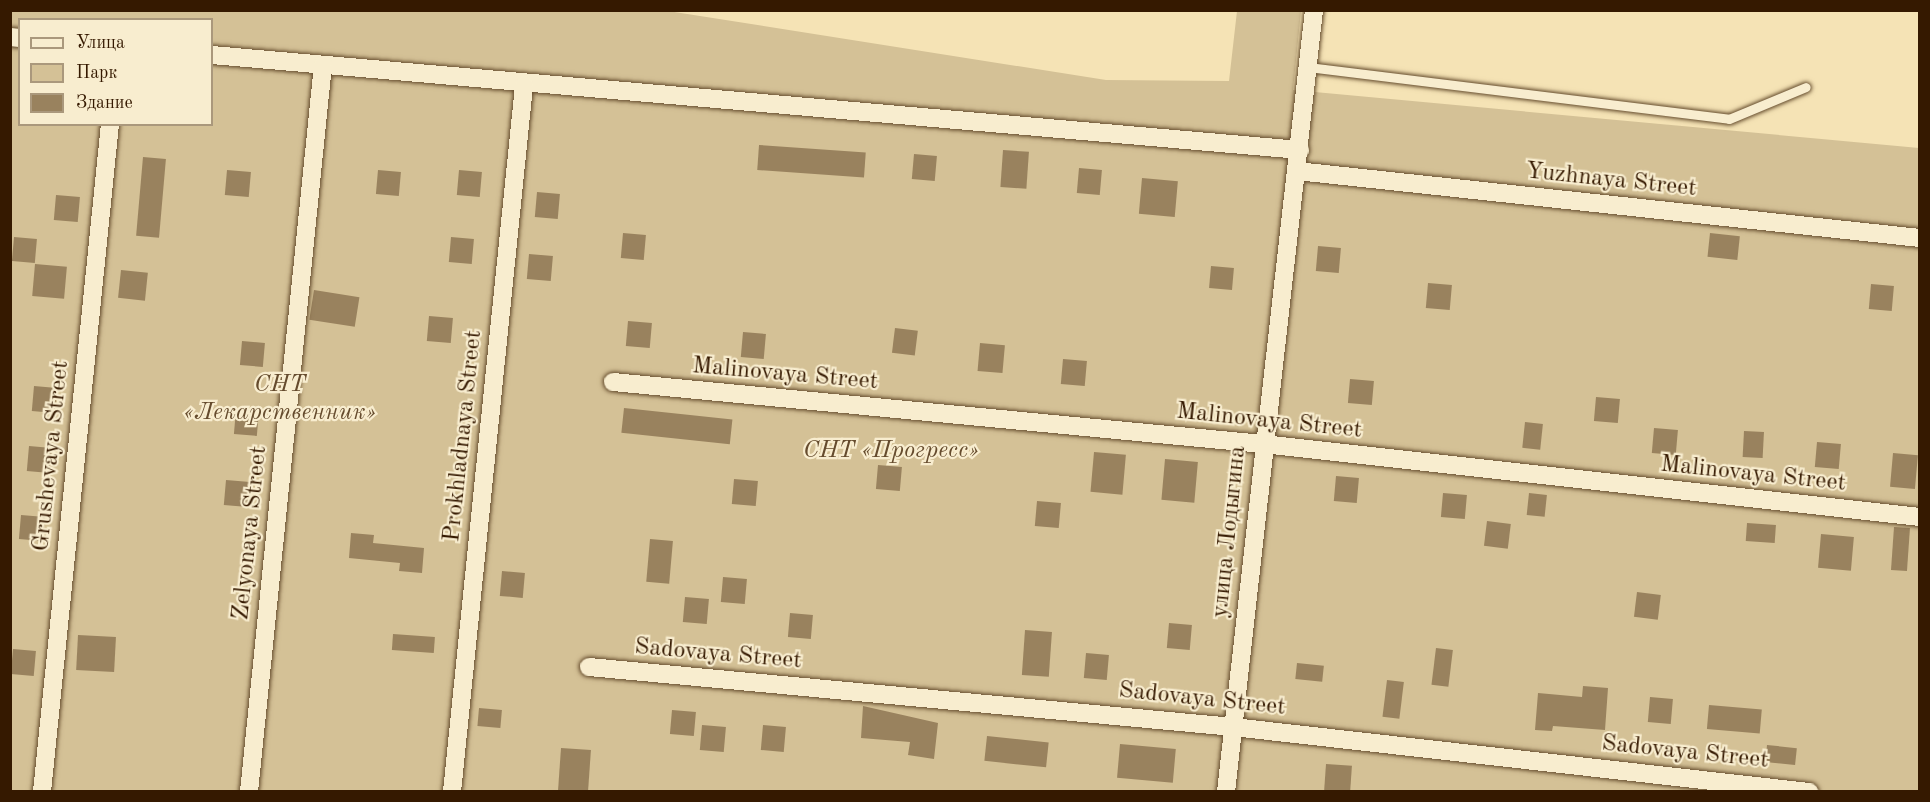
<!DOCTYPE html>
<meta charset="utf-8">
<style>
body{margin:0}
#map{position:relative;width:1930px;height:802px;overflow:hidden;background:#f5e3b5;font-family:"Old Standard TT",serif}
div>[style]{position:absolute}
.green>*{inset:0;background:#d4c196}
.building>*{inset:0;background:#99825e;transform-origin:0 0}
.roads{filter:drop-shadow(0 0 2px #654c2d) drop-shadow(0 0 2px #654c2d)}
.service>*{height:9px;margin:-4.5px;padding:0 4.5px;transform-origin:4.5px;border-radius:4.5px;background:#f8edcf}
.minor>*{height:18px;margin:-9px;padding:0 9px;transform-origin:9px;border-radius:9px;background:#f8edcf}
span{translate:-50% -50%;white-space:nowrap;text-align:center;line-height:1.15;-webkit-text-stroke:4.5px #f8edcf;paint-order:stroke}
.street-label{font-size:24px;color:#351900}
.park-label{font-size:24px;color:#654b2d;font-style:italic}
.frame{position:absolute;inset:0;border:12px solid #351900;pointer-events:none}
.legend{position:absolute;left:18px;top:18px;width:195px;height:108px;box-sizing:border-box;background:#f8edcf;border:2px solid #aa987c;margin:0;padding:8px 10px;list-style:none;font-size:18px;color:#351900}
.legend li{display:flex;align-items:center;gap:12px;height:30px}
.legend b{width:30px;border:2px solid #aa987c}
</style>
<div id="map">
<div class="green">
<div style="clip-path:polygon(evenodd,10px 11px,668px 11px,1106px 80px,1229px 81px,1237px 11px,1301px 11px,1293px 90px,1919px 148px,1919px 791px,11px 791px,10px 11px,20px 20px,212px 20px,212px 124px,20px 124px,20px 20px)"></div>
</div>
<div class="building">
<div style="left:759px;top:145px;width:107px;height:25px;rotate:4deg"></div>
<div style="left:1003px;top:150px;width:26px;height:37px;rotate:4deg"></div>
<div style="left:914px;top:154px;width:23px;height:25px;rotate:5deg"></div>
<div style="left:143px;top:157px;width:23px;height:79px;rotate:5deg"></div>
<div style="left:1079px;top:168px;width:23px;height:25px;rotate:5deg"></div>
<div style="left:227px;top:170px;width:24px;height:25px;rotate:5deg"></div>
<div style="left:378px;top:170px;width:23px;height:24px;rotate:5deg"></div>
<div style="left:459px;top:170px;width:23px;height:25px;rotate:5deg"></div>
<div style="left:1142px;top:178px;width:36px;height:36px;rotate:5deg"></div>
<div style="left:537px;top:192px;width:23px;height:25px;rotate:5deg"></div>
<div style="left:56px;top:195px;width:24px;height:25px;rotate:5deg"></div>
<div style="left:623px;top:233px;width:23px;height:25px;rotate:5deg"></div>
<div style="left:1710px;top:233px;width:30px;height:24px;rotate:6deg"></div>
<div style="left:14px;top:237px;width:23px;height:24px;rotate:5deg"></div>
<div style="left:451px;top:237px;width:23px;height:25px;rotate:5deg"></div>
<div style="left:1318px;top:246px;width:23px;height:25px;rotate:5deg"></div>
<div style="left:529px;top:254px;width:24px;height:25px;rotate:5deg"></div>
<div style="left:35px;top:264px;width:32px;height:32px;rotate:5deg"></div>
<div style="left:1211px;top:266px;width:23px;height:22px;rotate:5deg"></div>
<div style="left:121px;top:270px;width:27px;height:28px;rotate:6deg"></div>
<div style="left:1428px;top:283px;width:24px;height:25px;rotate:5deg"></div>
<div style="left:1871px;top:284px;width:23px;height:25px;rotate:5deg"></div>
<div style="left:314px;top:290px;width:46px;height:30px;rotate:9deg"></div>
<div style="left:429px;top:316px;width:24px;height:25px;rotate:5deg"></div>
<div style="left:628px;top:321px;width:24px;height:25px;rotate:5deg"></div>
<div style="left:895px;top:328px;width:23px;height:25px;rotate:7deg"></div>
<div style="left:743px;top:332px;width:23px;height:25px;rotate:5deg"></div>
<div style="left:242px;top:341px;width:23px;height:24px;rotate:5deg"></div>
<div style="left:980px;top:343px;width:25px;height:28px;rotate:5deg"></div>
<div style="left:1063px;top:359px;width:24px;height:25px;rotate:5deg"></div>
<div style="left:1350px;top:379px;width:24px;height:24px;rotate:5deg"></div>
<div style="left:34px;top:386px;width:23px;height:25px;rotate:5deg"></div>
<div style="left:1596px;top:397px;width:24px;height:24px;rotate:5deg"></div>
<div style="left:624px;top:408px;width:109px;height:25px;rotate:6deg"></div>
<div style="left:236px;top:410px;width:23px;height:24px;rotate:5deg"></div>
<div style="left:1525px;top:422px;width:18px;height:26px;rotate:6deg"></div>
<div style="left:1654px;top:428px;width:24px;height:25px;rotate:5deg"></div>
<div style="left:1744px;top:431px;width:20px;height:26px;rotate:3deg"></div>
<div style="left:1817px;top:442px;width:24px;height:25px;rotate:5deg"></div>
<div style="left:29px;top:446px;width:23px;height:25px;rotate:5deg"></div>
<div style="left:1094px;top:452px;width:32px;height:40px;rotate:5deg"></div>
<div style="left:1893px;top:453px;width:25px;height:34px;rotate:5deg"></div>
<div style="left:1165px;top:459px;width:33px;height:41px;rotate:5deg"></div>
<div style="left:878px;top:465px;width:24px;height:24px;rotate:5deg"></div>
<div style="left:1336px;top:476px;width:23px;height:25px;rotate:5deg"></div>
<div style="left:734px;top:479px;width:24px;height:25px;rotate:5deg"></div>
<div style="left:226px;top:480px;width:24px;height:25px;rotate:5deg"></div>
<div style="left:1443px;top:493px;width:24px;height:24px;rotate:5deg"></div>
<div style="left:1529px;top:493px;width:18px;height:22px;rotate:6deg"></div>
<div style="left:1037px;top:501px;width:24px;height:25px;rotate:5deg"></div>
<div style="left:21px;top:515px;width:24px;height:24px;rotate:5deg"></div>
<div style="left:1487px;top:521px;width:24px;height:25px;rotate:7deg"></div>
<div style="left:1747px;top:523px;width:29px;height:18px;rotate:4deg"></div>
<div style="left:1894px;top:527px;width:16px;height:43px;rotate:4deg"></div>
<div style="clip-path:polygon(351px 533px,374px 535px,373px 543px,424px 548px,422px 573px,399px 571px,400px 563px,349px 558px)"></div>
<div style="left:1821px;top:534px;width:33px;height:34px;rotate:5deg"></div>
<div style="left:650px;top:539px;width:23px;height:43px;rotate:5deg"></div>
<div style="left:502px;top:571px;width:23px;height:25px;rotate:5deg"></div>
<div style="left:723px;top:577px;width:24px;height:25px;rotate:5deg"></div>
<div style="left:1637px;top:592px;width:24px;height:25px;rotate:7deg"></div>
<div style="left:685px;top:597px;width:24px;height:25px;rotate:5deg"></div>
<div style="left:790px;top:613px;width:23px;height:24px;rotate:5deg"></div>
<div style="left:1169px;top:623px;width:23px;height:25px;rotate:5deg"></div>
<div style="left:1025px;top:630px;width:27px;height:45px;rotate:4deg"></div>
<div style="left:393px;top:634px;width:42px;height:16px;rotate:4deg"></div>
<div style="left:78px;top:635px;width:38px;height:35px;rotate:3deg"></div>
<div style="left:1436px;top:648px;width:17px;height:37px;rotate:7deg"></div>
<div style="left:13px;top:649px;width:23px;height:25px;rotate:5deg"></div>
<div style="left:1086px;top:653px;width:23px;height:25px;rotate:5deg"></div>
<div style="left:1297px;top:663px;width:27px;height:16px;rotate:6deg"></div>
<div style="left:1387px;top:680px;width:17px;height:37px;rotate:7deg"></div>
<div style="clip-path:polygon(1583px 686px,1608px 688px,1605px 730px,1553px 726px,1552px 731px,1535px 730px,1538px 693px,1582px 697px)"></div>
<div style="left:1650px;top:697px;width:23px;height:25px;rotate:5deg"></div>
<div style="left:1709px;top:705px;width:53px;height:24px;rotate:5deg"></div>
<div style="clip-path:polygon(863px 706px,938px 723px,934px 759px,908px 755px,910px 742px,861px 738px)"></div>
<div style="left:479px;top:708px;width:23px;height:18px;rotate:5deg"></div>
<div style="left:672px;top:710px;width:24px;height:24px;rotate:5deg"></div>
<div style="left:702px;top:725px;width:24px;height:25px;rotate:5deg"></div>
<div style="left:763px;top:725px;width:23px;height:25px;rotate:5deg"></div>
<div style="left:987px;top:736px;width:62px;height:25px;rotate:6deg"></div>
<div style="left:1120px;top:744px;width:56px;height:34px;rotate:5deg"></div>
<div style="left:1767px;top:745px;width:30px;height:17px;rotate:6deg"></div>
<div style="left:561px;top:748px;width:30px;height:44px;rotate:4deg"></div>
<div style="left:1326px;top:764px;width:26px;height:28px;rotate:4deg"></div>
</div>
<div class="roads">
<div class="service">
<div style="left:1308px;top:67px;width:424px;rotate:7deg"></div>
<div style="left:1729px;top:119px;width:83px;rotate:-22.6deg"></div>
</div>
<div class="minor">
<div style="left:10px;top:37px;width:10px;rotate:6deg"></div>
<div style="left:212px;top:55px;width:1092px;rotate:4.99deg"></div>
<div style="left:1297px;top:171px;width:627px;rotate:6.14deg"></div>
<div style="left:613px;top:382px;width:653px;rotate:5.45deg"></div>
<div style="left:1263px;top:444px;width:661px;rotate:6.34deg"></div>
<div style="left:589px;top:667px;width:647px;rotate:5.32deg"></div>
<div style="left:1233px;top:727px;width:580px;rotate:6.44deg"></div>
<div style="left:42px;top:792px;width:671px;rotate:-84.19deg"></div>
<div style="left:249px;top:792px;width:731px;rotate:-84.19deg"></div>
<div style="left:452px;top:792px;width:710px;rotate:-84.18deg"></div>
<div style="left:1226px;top:792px;width:787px;rotate:-83.58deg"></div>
</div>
</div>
<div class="street-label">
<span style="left:1611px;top:181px;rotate:6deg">Yuzhnaya Street</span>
<span style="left:785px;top:375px;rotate:5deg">Malinovaya Street</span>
<span style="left:1269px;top:422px;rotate:6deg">Malinovaya Street</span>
<span style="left:464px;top:436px;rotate:-84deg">Prokhladnaya Street</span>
<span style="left:52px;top:456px;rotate:-84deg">Grushevaya Street</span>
<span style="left:1753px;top:475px;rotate:6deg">Malinovaya Street</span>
<span style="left:1230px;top:532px;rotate:-84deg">улица Лодыгина</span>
<span style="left:251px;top:533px;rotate:-84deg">Zelyonaya Street</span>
<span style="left:718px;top:655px;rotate:5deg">Sadovaya Street</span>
<span style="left:1202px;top:700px;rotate:6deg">Sadovaya Street</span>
<span style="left:1685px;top:753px;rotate:6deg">Sadovaya Street</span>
</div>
<div class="park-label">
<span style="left:280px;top:400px">СНТ<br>«Лекарственник»</span>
<span style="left:891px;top:452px">СНТ «Прогресс»</span>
</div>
<div class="frame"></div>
<ul class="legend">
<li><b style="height:8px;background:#f8edcf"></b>Улица</li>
<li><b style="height:16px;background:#d4c196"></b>Парк</li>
<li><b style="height:16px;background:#99825e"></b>Здание</li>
</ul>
</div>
